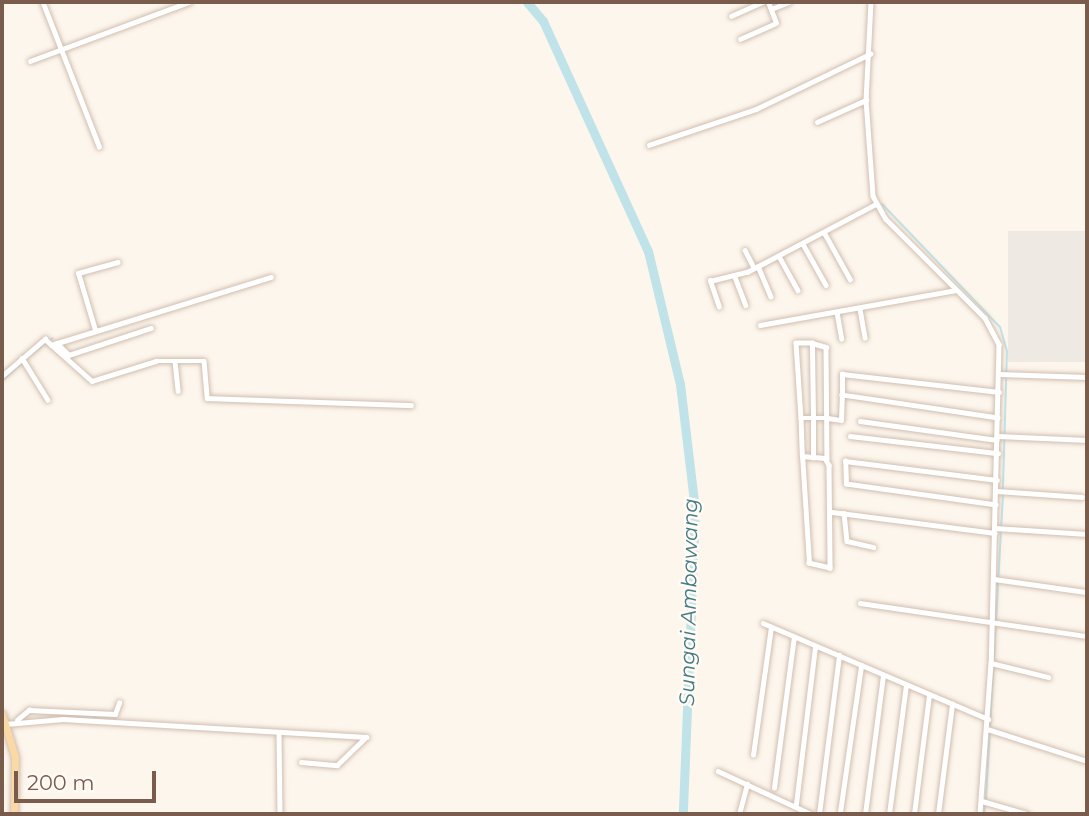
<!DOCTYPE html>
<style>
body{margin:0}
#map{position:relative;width:1089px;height:816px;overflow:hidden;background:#fdf6ec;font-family:Montserrat,sans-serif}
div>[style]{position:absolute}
.industrial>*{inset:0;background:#efe9e4;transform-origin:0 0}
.stream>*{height:2px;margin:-1px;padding:0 1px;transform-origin:1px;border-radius:1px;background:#bfe3e8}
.river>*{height:9px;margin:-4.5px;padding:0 4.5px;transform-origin:4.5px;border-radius:4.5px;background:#bfe3e8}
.roads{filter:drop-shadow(0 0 2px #d1beb0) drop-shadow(0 0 2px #d1beb0)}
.minor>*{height:4.5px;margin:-2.25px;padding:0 2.25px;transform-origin:2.25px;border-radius:2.25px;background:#fff}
.primary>*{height:7px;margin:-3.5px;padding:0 3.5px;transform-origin:3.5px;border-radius:3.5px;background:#fbd9a5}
span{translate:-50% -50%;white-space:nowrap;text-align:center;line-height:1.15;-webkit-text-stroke:5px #fffaf3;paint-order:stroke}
.water-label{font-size:21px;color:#437c86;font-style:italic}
.frame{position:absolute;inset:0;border:4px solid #7a5c4d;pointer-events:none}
.scale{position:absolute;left:14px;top:771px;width:142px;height:32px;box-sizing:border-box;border:4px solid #7a5c4d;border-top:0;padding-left:9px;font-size:21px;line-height:24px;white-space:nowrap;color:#7a5c4d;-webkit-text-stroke:5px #fffaf3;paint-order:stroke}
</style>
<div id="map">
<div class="industrial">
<div style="left:1087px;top:231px;width:131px;height:79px;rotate:90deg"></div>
</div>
<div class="stream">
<div style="left:882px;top:204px;width:170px;rotate:46.2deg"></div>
<div style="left:1000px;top:327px;width:25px;rotate:74deg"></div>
<div style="left:1007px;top:351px;width:138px;rotate:91.7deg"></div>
<div style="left:26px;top:359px;width:34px;rotate:-38deg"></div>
<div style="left:2px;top:381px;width:27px;rotate:-42deg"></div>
<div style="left:986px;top:799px;width:305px;rotate:-86.8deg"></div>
<div style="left:984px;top:814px;width:9px;rotate:-84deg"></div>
</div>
<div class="river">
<div style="left:527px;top:2px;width:25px;rotate:50deg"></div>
<div style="left:543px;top:21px;width:253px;rotate:65.5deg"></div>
<div style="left:648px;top:251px;width:137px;rotate:76.5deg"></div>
<div style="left:680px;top:384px;width:127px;rotate:83.2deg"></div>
<div style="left:695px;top:510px;width:304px;rotate:92.3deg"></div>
</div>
<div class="roads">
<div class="minor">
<div style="left:43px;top:2px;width:155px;rotate:68.7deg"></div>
<div style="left:871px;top:2px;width:98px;rotate:92.9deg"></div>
<div style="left:866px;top:100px;width:96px;rotate:85.8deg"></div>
<div style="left:873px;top:196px;width:26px;rotate:61deg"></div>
<div style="left:886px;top:219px;width:140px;rotate:45deg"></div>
<div style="left:985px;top:318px;width:30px;rotate:62deg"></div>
<div style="left:999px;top:344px;width:319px;rotate:91.4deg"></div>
<div style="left:991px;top:663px;width:151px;rotate:94.2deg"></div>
<div style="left:771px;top:9px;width:19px;rotate:-21deg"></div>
<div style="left:731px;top:16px;width:35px;rotate:-24deg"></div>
<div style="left:740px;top:39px;width:39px;rotate:-24deg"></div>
<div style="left:776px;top:23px;width:22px;rotate:-111deg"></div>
<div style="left:30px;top:61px;width:170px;rotate:-20.4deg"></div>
<div style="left:817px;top:122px;width:54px;rotate:-24.2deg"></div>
<div style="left:649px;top:145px;width:113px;rotate:-18.6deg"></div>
<div style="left:756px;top:109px;width:127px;rotate:-25.8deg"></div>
<div style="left:824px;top:232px;width:54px;rotate:61deg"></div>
<div style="left:803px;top:244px;width:47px;rotate:60.7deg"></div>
<div style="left:745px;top:250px;width:20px;rotate:63deg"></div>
<div style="left:779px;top:256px;width:39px;rotate:61deg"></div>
<div style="left:758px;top:266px;width:33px;rotate:67deg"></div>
<div style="left:735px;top:277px;width:30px;rotate:69deg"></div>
<div style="left:719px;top:307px;width:28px;rotate:-109deg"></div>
<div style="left:710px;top:281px;width:38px;rotate:-14deg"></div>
<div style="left:747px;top:272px;width:146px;rotate:-27.8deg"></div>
<div style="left:860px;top:309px;width:29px;rotate:80deg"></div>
<div style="left:837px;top:312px;width:27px;rotate:80deg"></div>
<div style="left:760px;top:325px;width:199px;rotate:-10.1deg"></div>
<div style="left:95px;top:330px;width:59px;rotate:-106.6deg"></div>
<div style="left:78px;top:273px;width:41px;rotate:-15.4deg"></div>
<div style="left:57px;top:343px;width:17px;rotate:45deg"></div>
<div style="left:69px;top:355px;width:86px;rotate:-18.2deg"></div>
<div style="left:812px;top:343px;width:15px;rotate:16deg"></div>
<div style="left:826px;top:347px;width:112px;rotate:89.5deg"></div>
<div style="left:51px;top:345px;width:230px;rotate:-17.2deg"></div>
<div style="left:22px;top:358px;width:49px;rotate:58.2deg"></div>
<div style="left:175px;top:361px;width:30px;rotate:84deg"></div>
<div style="left:1000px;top:374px;width:87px;rotate:2deg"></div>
<div style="left:2px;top:376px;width:57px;rotate:-40.7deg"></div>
<div style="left:45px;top:339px;width:63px;rotate:41.8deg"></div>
<div style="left:92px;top:381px;width:67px;rotate:-17.4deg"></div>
<div style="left:156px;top:361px;width:48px"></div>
<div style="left:204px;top:361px;width:37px;rotate:85deg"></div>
<div style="left:207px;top:398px;width:204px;rotate:2deg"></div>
<div style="left:801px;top:418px;width:38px;rotate:88deg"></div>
<div style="left:998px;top:418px;width:158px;rotate:-171.6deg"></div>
<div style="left:842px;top:395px;width:21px;rotate:-90deg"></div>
<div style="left:842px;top:374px;width:158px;rotate:6.5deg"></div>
<div style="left:860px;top:421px;width:138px;rotate:7.9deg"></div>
<div style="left:850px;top:436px;width:149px;rotate:6.6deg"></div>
<div style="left:998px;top:436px;width:89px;rotate:2.6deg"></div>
<div style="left:802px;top:456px;width:23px;rotate:5deg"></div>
<div style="left:825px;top:458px;width:8px;rotate:60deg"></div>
<div style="left:829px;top:465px;width:103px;rotate:89.4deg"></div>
<div style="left:830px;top:568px;width:22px;rotate:-167deg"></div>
<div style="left:809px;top:563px;width:107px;rotate:-93.7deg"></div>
<div style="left:813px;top:458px;width:40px;rotate:-90deg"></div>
<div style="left:813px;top:418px;width:75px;rotate:-90.8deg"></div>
<div style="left:812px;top:343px;width:16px;rotate:180deg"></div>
<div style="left:796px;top:343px;width:75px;rotate:86.2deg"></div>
<div style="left:801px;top:418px;width:27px"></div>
<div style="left:828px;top:418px;width:13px;rotate:9deg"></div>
<div style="left:841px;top:420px;width:25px;rotate:-88deg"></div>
<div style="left:997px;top:491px;width:85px;rotate:4deg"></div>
<div style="left:996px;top:505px;width:151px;rotate:-172deg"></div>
<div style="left:846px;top:484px;width:23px;rotate:-92deg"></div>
<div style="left:845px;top:461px;width:153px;rotate:7.1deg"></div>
<div style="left:832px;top:512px;width:164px;rotate:7.3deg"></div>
<div style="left:844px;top:513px;width:28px;rotate:84deg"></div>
<div style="left:847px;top:541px;width:27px;rotate:13deg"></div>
<div style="left:995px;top:528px;width:92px;rotate:3.7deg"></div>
<div style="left:994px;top:579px;width:94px;rotate:8deg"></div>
<div style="left:860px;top:603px;width:229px;rotate:8.3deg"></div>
<div style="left:763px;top:623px;width:245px;rotate:23.1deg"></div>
<div style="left:991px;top:663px;width:59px;rotate:13.8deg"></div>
<div style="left:17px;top:720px;width:16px;rotate:-40deg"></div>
<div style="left:29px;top:710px;width:86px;rotate:2.7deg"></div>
<div style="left:115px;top:714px;width:12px;rotate:-70deg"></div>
<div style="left:6px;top:724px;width:57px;rotate:-5deg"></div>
<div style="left:63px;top:719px;width:304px;rotate:3.4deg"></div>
<div style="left:987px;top:729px;width:105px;rotate:17.7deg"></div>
<div style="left:279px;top:733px;width:81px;rotate:89.3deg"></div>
<div style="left:753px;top:755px;width:129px;rotate:-82deg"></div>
<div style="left:301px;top:762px;width:36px;rotate:5deg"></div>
<div style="left:337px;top:765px;width:40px;rotate:-44deg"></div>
<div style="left:718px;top:771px;width:102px;rotate:24.8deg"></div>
<div style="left:774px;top:788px;width:152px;rotate:-82.5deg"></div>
<div style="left:982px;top:801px;width:47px;rotate:16.1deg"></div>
<div style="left:796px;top:804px;width:159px;rotate:-83.1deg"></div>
<div style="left:840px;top:812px;width:148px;rotate:-81.8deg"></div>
<div style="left:739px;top:814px;width:31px;rotate:-75deg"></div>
<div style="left:819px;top:814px;width:160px;rotate:-82.8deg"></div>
<div style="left:865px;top:814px;width:140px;rotate:-82.6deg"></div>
<div style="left:889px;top:814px;width:130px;rotate:-82.5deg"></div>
<div style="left:914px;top:814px;width:120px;rotate:-82.8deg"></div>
<div style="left:938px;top:814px;width:111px;rotate:-82.7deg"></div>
</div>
<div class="primary">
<div style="left:2px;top:714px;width:45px;rotate:73.2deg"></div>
<div style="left:15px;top:757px;width:57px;rotate:91deg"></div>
</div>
</div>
<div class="water-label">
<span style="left:689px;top:602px;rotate:-89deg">Sungai Ambawang</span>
</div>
<div class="frame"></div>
<div class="scale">200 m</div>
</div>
